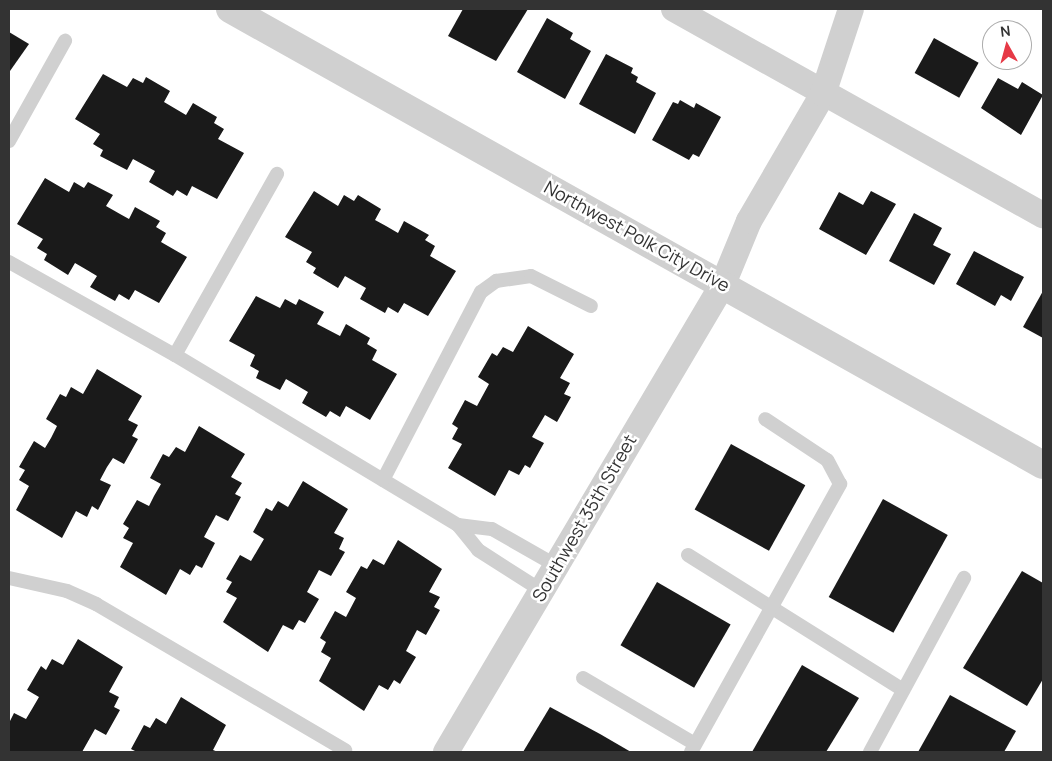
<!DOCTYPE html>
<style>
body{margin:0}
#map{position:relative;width:1052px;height:761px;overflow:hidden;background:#fff;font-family:Manrope,sans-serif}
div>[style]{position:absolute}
.building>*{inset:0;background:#1a1a1a;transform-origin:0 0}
.service>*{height:14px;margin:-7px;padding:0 7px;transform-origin:7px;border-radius:7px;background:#d0d0d0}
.minor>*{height:26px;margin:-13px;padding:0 13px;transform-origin:13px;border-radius:13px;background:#d0d0d0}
.tertiary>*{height:28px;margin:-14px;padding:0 14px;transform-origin:14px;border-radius:14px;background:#d0d0d0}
span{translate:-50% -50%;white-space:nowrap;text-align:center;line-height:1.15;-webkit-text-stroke:5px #fff;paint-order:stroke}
.street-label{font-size:18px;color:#333}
.frame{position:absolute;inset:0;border:10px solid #333;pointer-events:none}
.north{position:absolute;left:982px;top:20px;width:50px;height:50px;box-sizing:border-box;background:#fff;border:1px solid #adadad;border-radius:50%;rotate:353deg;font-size:14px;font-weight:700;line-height:20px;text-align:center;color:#333}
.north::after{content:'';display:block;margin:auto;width:18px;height:22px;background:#e63946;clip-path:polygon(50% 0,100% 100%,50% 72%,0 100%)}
</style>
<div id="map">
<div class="building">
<div style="clip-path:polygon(463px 9px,528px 9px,496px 61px,448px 36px)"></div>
<div style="clip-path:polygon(547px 18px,573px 33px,570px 39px,591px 51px,565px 99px,517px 72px)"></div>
<div style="clip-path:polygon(9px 32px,29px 44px,10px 71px,9px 70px)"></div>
<div style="left:934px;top:38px;width:51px;height:40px;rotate:29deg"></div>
<div style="clip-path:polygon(606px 54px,633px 68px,631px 73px,638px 77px,636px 82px,656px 93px,635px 134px,579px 104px)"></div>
<div style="clip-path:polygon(103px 74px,127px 87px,133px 78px,143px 83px,146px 77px,170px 91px,164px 102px,186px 115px,193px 103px,217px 117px,214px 123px,224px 129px,218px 139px,244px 153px,217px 199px,192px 186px,187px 196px,177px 190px,173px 196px,149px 182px,155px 171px,133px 159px,127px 170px,100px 156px,103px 150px,93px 144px,100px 134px,75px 119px)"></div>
<div style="clip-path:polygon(998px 78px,1018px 89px,1022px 82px,1043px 95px,1021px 135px,981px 108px)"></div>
<div style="clip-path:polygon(680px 100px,694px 108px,696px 103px,721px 117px,699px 157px,693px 154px,689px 160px,652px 140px,673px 102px,678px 104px)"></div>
<div style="clip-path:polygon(45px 178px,69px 192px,74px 182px,84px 188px,88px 182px,113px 195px,106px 206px,120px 214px,129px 219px,135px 207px,160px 221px,156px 227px,166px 233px,161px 242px,187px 257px,159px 303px,135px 290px,129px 300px,119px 294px,115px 301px,90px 287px,97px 276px,87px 270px,75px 263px,68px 275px,44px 260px,47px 254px,37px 248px,43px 239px,17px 224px)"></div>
<div style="clip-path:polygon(314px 191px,338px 206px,344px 195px,354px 201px,358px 195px,381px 209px,375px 220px,386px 226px,398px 233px,404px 221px,429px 235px,425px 240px,435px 246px,430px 256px,456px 271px,428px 316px,404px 303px,398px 313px,388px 307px,385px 313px,360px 299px,366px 288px,345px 276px,338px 288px,313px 273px,316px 268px,306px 262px,312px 252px,285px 237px)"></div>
<div style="clip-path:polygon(871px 191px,896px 204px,866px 255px,819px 229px,839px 192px,863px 205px)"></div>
<div style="clip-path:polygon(914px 213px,942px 228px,933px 245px,951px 254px,934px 285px,889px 261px)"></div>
<div style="clip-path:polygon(974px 251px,1024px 277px,1011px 301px,1001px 295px,995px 306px,956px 284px)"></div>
<div style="clip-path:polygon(1043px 291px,1043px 338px,1023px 327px)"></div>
<div style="clip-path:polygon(256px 296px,280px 308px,285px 299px,296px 305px,299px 299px,324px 312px,317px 324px,340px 336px,346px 324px,370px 338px,367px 344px,377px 350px,372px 360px,397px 374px,370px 420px,346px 406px,340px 417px,330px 411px,326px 417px,302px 403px,308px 392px,286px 379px,280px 390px,256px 378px,259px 371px,250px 366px,255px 355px,229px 341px)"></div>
<div style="clip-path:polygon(528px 326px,574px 354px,560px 378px,570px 383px,564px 394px,571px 397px,557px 422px,545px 415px,532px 437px,544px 443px,530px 468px,525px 465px,519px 475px,509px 470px,495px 496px,448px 468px,462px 444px,452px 439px,458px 428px,452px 424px,465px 400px,477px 406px,489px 384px,478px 377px,492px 353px,497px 356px,503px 347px,513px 352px)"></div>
<div style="clip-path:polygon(97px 369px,142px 396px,128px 420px,138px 425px,132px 436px,138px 439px,124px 464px,113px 458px,107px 467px,100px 480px,111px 485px,98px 510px,92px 506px,87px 517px,76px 511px,62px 538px,16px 510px,29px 486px,19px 480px,25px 470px,19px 467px,34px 441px,45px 448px,51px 438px,57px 426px,46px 419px,60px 394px,66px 397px,71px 387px,83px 394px)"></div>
<div style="clip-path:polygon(199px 426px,245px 454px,231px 477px,242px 483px,235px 494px,241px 497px,228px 521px,216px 515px,204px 537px,215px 543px,202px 568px,196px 565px,190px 575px,180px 569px,166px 595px,120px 567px,133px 543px,123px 538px,129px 528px,123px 524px,137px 500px,149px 506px,154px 496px,161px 484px,150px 478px,163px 454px,169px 457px,176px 447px,185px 452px)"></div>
<div style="left:731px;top:444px;width:85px;height:75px;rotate:29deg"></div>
<div style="clip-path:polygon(303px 481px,348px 509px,334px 533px,344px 538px,339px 549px,345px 552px,331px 576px,319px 570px,307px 592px,319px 599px,305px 623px,299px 620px,293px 630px,283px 625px,268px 652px,223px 622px,237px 598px,226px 592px,232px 582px,226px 579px,240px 555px,251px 561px,264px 539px,253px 532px,266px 508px,272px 511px,278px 501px,288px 507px)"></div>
<div style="left:883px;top:499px;width:74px;height:112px;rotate:29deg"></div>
<div style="clip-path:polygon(398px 540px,442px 569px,429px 592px,440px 597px,434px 607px,440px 610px,426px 635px,417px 630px,406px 651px,416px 657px,400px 684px,394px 680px,388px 690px,379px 685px,364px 711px,319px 681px,331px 658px,321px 652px,326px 642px,320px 638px,335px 611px,346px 617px,356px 598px,346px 592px,361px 566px,367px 569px,373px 559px,384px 565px)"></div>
<div style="clip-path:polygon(1022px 571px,1043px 583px,1043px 679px,1027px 706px,963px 668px)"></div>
<div style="left:657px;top:582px;width:85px;height:73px;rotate:30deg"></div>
<div style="clip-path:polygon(78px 639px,123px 667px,109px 692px,119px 697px,114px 707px,120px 710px,106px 735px,95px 729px,82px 752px,9px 752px,9px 723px,14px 713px,26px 719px,32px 709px,39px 697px,27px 690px,41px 666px,46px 670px,52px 659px,63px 665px)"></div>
<div style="clip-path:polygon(802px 665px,859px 698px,826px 752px,752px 752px)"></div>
<div style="clip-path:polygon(950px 695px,1016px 731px,1004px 752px,918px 752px)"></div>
<div style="clip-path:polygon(181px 697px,226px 725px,213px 750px,218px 752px,137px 752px,131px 749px,144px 725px,150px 728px,156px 718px,166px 724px)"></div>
<div style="clip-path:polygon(550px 707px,600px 734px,631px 752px,523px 752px)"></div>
</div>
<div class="service">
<div style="left:9px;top:141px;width:115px;rotate:-60.8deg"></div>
<div style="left:9px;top:262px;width:190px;rotate:29.3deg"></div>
<div style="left:175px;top:355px;width:330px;rotate:31deg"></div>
<div style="left:458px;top:525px;width:32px;rotate:51deg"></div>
<div style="left:478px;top:550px;width:76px;rotate:32.6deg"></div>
<div style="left:175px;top:355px;width:208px;rotate:-60.6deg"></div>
<div style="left:383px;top:480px;width:212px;rotate:-62.5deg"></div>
<div style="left:481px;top:292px;width:19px;rotate:-36deg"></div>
<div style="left:496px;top:281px;width:35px;rotate:-8deg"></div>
<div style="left:531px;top:276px;width:67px;rotate:26.6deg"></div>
<div style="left:458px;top:525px;width:34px;rotate:7deg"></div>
<div style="left:492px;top:529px;width:73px;rotate:29.7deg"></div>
<div style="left:688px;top:555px;width:254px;rotate:32.1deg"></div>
<div style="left:9px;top:578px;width:59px;rotate:12.6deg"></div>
<div style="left:67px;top:591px;width:32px;rotate:24deg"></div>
<div style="left:96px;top:604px;width:289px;rotate:30.4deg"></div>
<div style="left:583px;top:678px;width:130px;rotate:30.5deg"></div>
<div style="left:691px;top:752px;width:307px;rotate:-60.9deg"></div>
<div style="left:840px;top:484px;width:27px;rotate:-118deg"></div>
<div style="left:827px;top:460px;width:74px;rotate:-146.5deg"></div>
<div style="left:870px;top:752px;width:198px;rotate:-61.6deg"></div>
</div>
<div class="minor">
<div style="left:674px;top:9px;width:423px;rotate:29.2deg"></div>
<div style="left:446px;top:752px;width:544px;rotate:-59.38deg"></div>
<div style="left:723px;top:284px;width:68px;rotate:-67.6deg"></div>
<div style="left:749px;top:221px;width:147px;rotate:-59.8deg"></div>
<div style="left:823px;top:94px;width:89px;rotate:-71.8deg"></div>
</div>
<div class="tertiary">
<div style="left:230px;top:9px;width:932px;rotate:29.29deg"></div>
</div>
<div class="street-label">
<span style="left:637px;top:236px;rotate:29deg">Northwest Polk City Drive</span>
<span style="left:584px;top:518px;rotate:-60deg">Southwest 35th Street</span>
</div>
<div class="frame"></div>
<div class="north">N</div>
</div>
